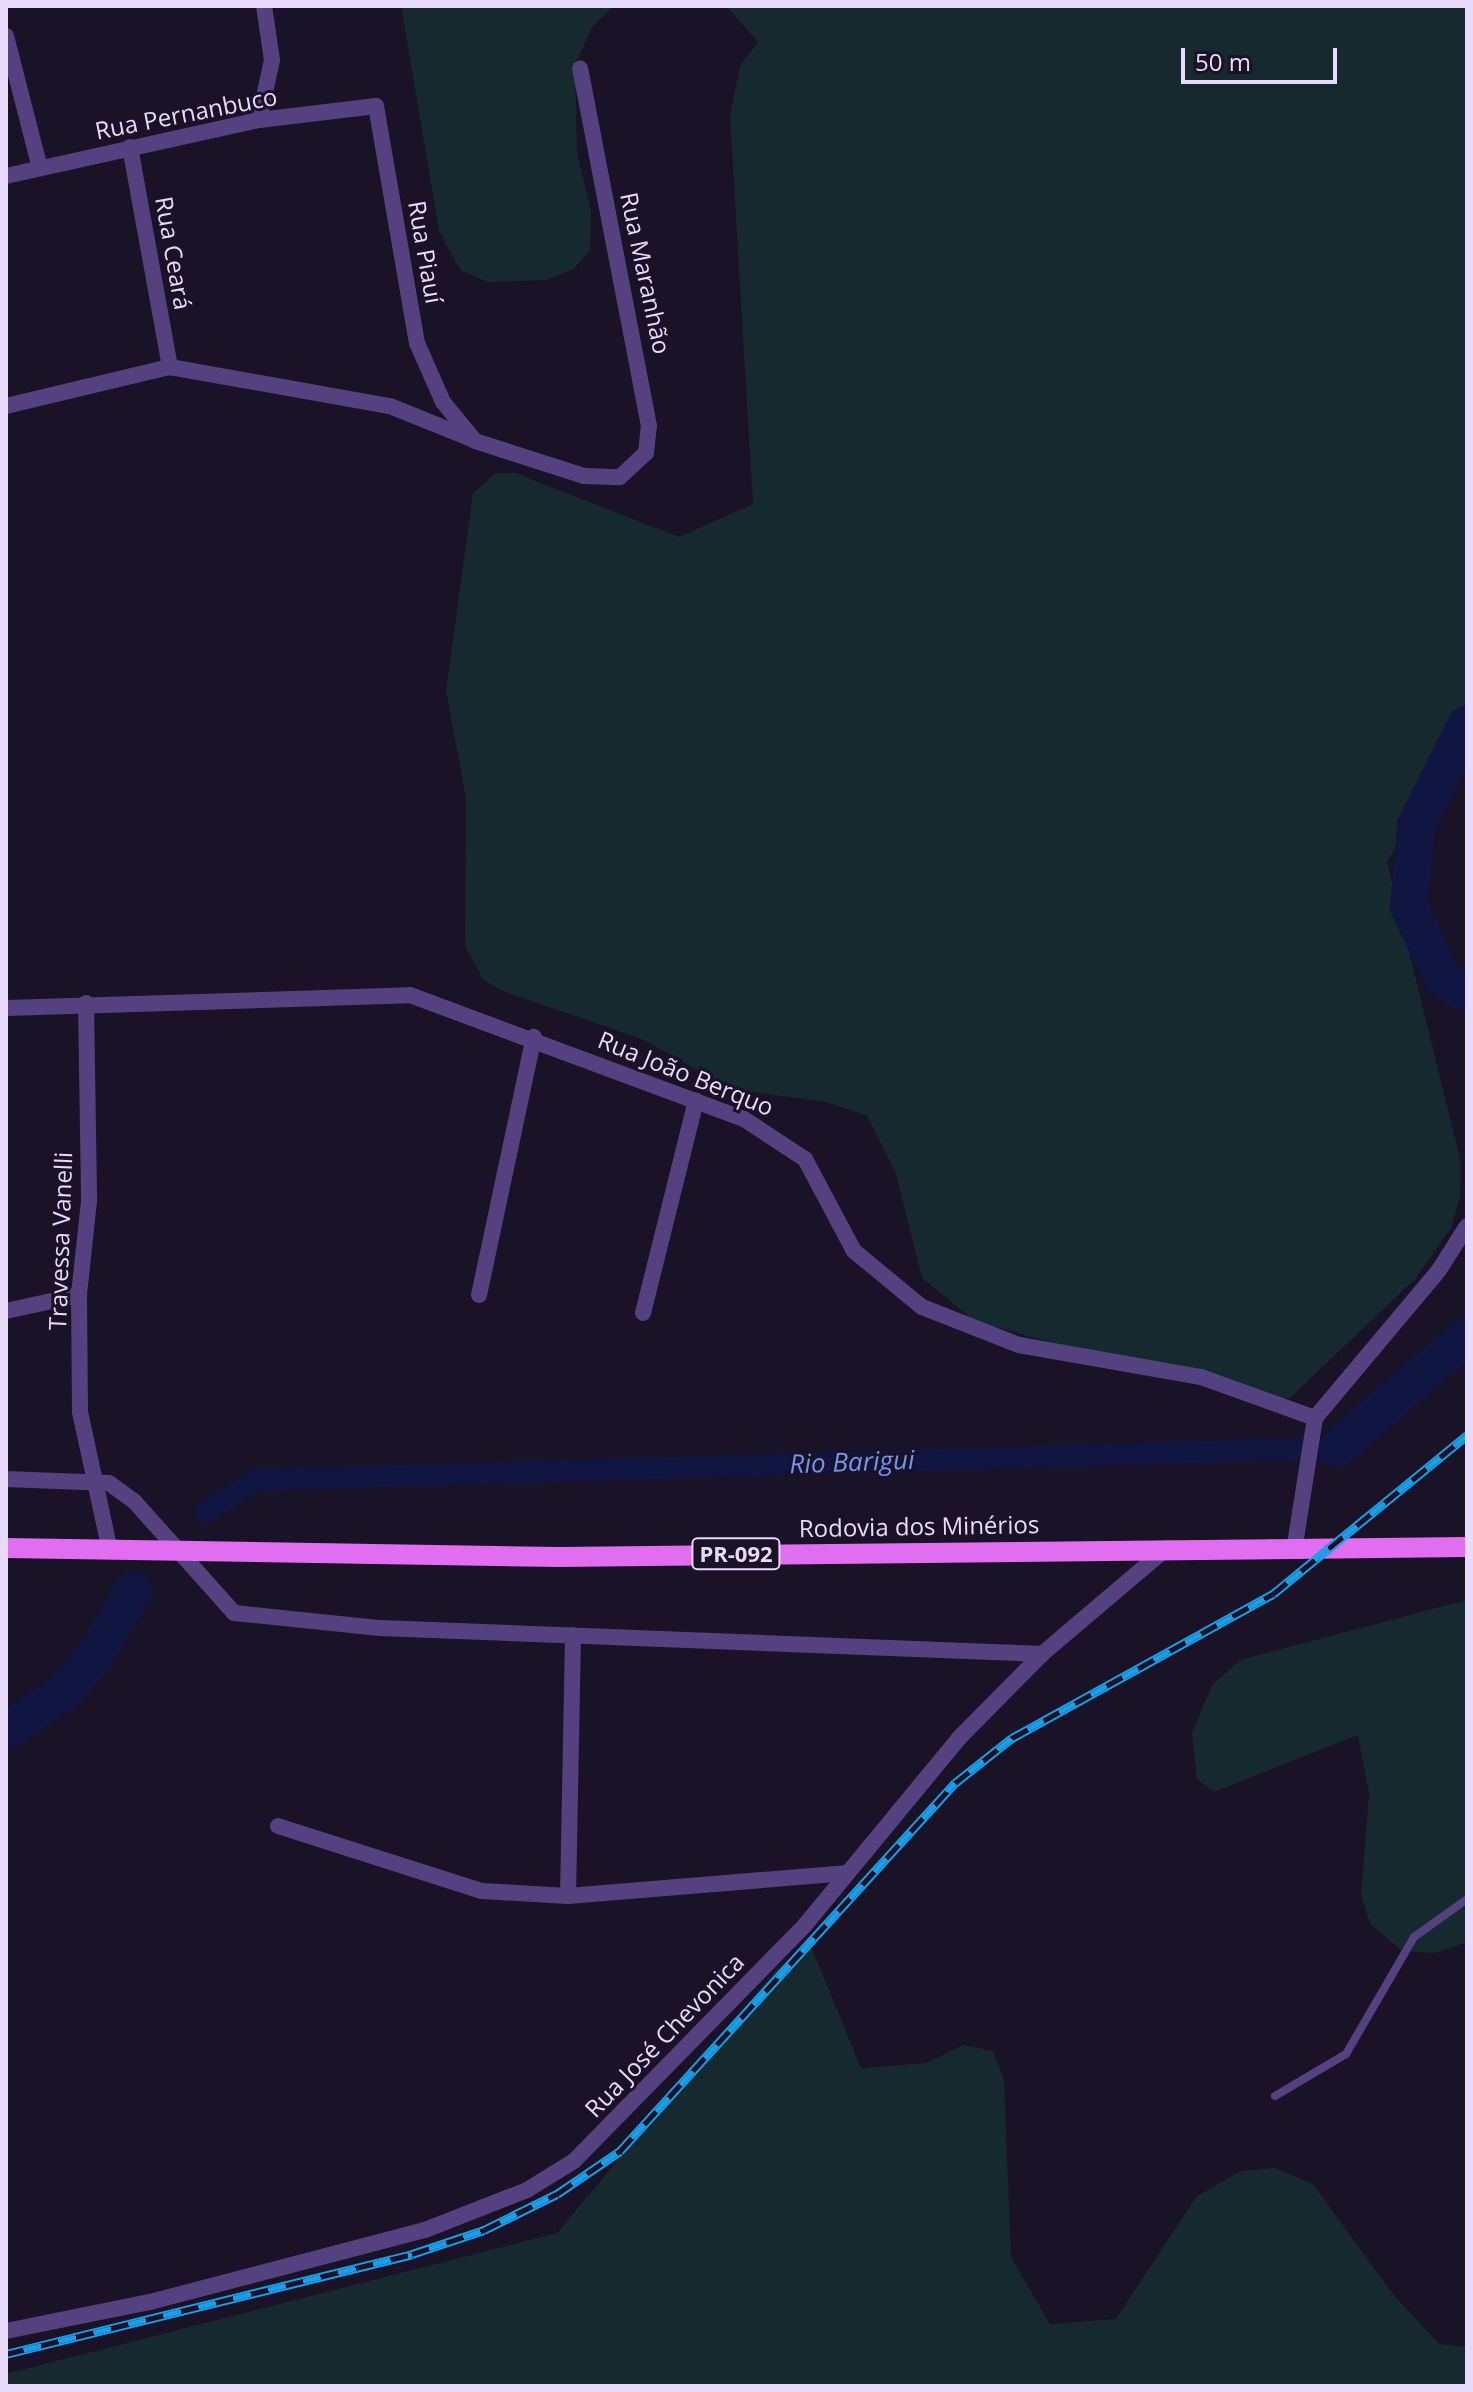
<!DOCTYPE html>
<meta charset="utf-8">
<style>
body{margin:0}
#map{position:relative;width:1473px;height:2392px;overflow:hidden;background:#1a1226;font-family:"Open Sans",sans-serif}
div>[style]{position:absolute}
.green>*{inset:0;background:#16292f}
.canal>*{height:22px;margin:-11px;padding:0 11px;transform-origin:11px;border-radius:11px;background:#101541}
.river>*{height:38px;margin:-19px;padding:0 19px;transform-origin:19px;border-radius:19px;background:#101541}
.lane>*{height:8px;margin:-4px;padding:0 4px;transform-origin:4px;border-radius:4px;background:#544280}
.street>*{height:16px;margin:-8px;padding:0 8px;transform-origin:8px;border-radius:8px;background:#544280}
.primary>*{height:20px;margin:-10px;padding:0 10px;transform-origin:10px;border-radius:10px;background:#e16df0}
.rail>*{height:9px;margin-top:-4.5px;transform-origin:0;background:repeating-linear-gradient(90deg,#1a1226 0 18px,#1a9ee8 0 36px);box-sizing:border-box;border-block:2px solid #1a9ee8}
span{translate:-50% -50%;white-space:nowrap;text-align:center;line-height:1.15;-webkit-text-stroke:6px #1a1226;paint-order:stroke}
.shield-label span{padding:2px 6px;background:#1a1226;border:2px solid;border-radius:6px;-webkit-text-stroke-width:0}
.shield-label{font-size:22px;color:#e7dafb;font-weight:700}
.street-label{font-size:24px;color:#e7dafb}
.water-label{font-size:26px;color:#7396f1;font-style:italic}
.frame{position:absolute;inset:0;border:8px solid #e7dafb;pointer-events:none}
.scale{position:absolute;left:1181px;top:48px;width:156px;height:36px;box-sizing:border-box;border:4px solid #e7dafb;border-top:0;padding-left:10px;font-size:24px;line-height:28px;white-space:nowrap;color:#e7dafb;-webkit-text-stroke:6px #1a1226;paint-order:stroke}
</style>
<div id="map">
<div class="green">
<div style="clip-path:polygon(401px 6px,614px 6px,592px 27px,575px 65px,577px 153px,591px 211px,590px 250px,574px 269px,546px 280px,488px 282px,461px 271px,439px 231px)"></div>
<div style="clip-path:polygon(726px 6px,1467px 6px,1467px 737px,1387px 862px,1461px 1163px,1460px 1196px,1451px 1228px,1415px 1279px,1290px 1398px,1261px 1401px,975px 1321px,922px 1278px,896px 1174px,867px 1116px,827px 1102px,731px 1089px,644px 1040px,500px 990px,483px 979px,465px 946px,466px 798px,446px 691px,473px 493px,496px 473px,515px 473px,679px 537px,753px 504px,730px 115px,740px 66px,758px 42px)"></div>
<div style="clip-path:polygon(1467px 1600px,1467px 1942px,1435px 1953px,1402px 1951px,1370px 1924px,1361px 1895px,1369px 1794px,1358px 1735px,1214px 1792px,1197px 1779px,1192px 1733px,1212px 1685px,1240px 1660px)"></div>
<div style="clip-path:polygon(810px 1944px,861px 2068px,927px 2063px,963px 2045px,993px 2051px,1004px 2079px,1011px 2257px,1050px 2324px,1116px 2319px,1196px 2197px,1240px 2171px,1275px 2168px,1313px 2184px,1392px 2293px,1439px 2344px,1467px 2347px,1467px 2386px,6px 2386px,6px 2374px,557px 2233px,777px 1969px)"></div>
</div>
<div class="canal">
<div style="left:206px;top:1512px;width:60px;rotate:-32.1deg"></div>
<div style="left:257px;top:1480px;width:1080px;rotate:-1.7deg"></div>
</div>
<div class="river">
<div style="left:1467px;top:724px;width:114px;rotate:116.6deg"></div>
<div style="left:1416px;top:826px;width:81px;rotate:94.9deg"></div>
<div style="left:1409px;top:907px;width:80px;rotate:64.7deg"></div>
<div style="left:1443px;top:979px;width:28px;rotate:32deg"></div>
<div style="left:1337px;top:1448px;width:172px;rotate:-40.7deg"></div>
<div style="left:6px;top:1731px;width:69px;rotate:-33.7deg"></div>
<div style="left:63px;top:1693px;width:47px;rotate:-48.5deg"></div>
<div style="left:94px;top:1658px;width:78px;rotate:-59.8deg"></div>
</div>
<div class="lane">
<div style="left:1275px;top:2096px;width:82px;rotate:-30.6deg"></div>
<div style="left:1346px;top:2054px;width:135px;rotate:-59.8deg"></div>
<div style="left:1414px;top:1937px;width:65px;rotate:-35.6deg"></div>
</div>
<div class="street">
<div style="left:6px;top:36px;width:136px;rotate:75.6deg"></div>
<div style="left:259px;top:120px;width:61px;rotate:-77.8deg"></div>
<div style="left:272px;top:60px;width:55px;rotate:-98.4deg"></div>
<div style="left:130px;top:147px;width:224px;rotate:79.7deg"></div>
<div style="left:6px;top:176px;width:259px;rotate:-12.5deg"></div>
<div style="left:259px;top:120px;width:118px;rotate:-6.8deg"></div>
<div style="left:376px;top:106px;width:241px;rotate:80.2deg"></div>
<div style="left:417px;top:343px;width:64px;rotate:66.2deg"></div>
<div style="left:443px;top:402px;width:50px;rotate:50.6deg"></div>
<div style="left:475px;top:441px;width:114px;rotate:17.8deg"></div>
<div style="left:584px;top:476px;width:36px;rotate:2deg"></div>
<div style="left:620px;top:477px;width:35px;rotate:-43deg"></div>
<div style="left:646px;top:453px;width:27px;rotate:-84deg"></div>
<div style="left:649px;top:426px;width:364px;rotate:-100.9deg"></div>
<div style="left:6px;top:406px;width:169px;rotate:-13.4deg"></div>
<div style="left:170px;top:367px;width:223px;rotate:10.1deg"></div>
<div style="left:390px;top:406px;width:91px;rotate:22deg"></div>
<div style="left:86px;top:1003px;width:198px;rotate:89.1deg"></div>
<div style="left:89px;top:1201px;width:95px;rotate:96.1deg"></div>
<div style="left:79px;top:1295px;width:117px;rotate:89.5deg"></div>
<div style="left:80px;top:1412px;width:142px;rotate:77.8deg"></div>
<div style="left:6px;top:1008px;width:404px;rotate:-1.8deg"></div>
<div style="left:410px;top:995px;width:356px;rotate:20.4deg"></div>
<div style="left:744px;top:1119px;width:73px;rotate:33.3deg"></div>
<div style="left:805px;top:1159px;width:104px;rotate:62deg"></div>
<div style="left:854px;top:1251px;width:88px;rotate:39.5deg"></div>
<div style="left:922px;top:1307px;width:104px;rotate:21.4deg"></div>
<div style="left:1019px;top:1345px;width:185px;rotate:10deg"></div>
<div style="left:1201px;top:1377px;width:121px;rotate:19.8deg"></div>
<div style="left:1315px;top:1418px;width:135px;rotate:99deg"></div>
<div style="left:479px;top:1295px;width:264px;rotate:-78deg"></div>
<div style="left:6px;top:1311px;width:75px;rotate:-12.4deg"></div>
<div style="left:643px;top:1313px;width:219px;rotate:-76deg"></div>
<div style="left:1315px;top:1418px;width:193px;rotate:-50deg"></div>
<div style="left:1439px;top:1270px;width:52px;rotate:-57.5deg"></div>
<div style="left:6px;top:1479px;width:103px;rotate:2.2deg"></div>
<div style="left:109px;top:1483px;width:31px;rotate:36deg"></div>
<div style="left:134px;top:1501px;width:150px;rotate:48.2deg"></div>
<div style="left:234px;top:1613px;width:147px;rotate:5.9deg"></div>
<div style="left:380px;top:1628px;width:663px;rotate:2.25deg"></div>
<div style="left:278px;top:1826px;width:214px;rotate:17.7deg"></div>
<div style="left:482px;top:1891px;width:86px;rotate:3.3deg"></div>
<div style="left:568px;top:1896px;width:279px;rotate:-4.7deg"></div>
<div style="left:568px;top:1896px;width:261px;rotate:-88.9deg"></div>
<div style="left:6px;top:2331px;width:147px;rotate:-11.4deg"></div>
<div style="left:150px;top:2302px;width:284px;rotate:-14.7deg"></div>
<div style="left:425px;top:2230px;width:110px;rotate:-21.4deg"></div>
<div style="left:527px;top:2190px;width:55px;rotate:-31.7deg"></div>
<div style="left:574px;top:2161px;width:330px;rotate:-45.6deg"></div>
<div style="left:805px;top:1925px;width:242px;rotate:-50.5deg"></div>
<div style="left:959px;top:1738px;width:118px;rotate:-45.3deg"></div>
<div style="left:1042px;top:1654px;width:164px;rotate:-40.3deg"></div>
</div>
<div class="primary">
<div style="left:6px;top:1548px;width:553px;rotate:0.93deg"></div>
<div style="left:559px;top:1557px;width:908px;rotate:-0.63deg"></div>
</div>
<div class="rail">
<div style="left:6px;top:2354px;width:418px;rotate:-13.8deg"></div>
<div style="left:412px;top:2254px;width:76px;rotate:-18.4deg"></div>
<div style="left:484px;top:2230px;width:81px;rotate:-26.3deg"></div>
<div style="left:557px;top:2194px;width:76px;rotate:-34.3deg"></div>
<div style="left:620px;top:2151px;width:498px;rotate:-47.7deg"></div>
<div style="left:955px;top:1783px;width:73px;rotate:-38.3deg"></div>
<div style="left:1012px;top:1738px;width:298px;rotate:-28.9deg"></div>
<div style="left:1273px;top:1594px;width:251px;rotate:-39.3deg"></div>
</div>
<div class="shield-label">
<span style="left:736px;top:1554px">PR-092</span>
</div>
<div class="street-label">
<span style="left:186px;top:113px;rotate:-11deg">Rua Pernanbuco</span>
<span style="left:426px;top:252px;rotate:80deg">Rua Piauí</span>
<span style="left:174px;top:253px;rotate:80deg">Rua Ceará</span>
<span style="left:646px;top:273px;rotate:78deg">Rua Maranhão</span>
<span style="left:686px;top:1073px;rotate:22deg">Rua João Berquo</span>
<span style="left:60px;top:1241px;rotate:-88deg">Travessa Vanelli</span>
<span style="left:919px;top:1526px;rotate:-1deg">Rodovia dos Minérios</span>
<span style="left:664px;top:2035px;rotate:-46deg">Rua José Chevonica</span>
</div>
<div class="water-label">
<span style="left:852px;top:1462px;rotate:-2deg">Rio Barigui</span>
</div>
<div class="frame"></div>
<div class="scale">50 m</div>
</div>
